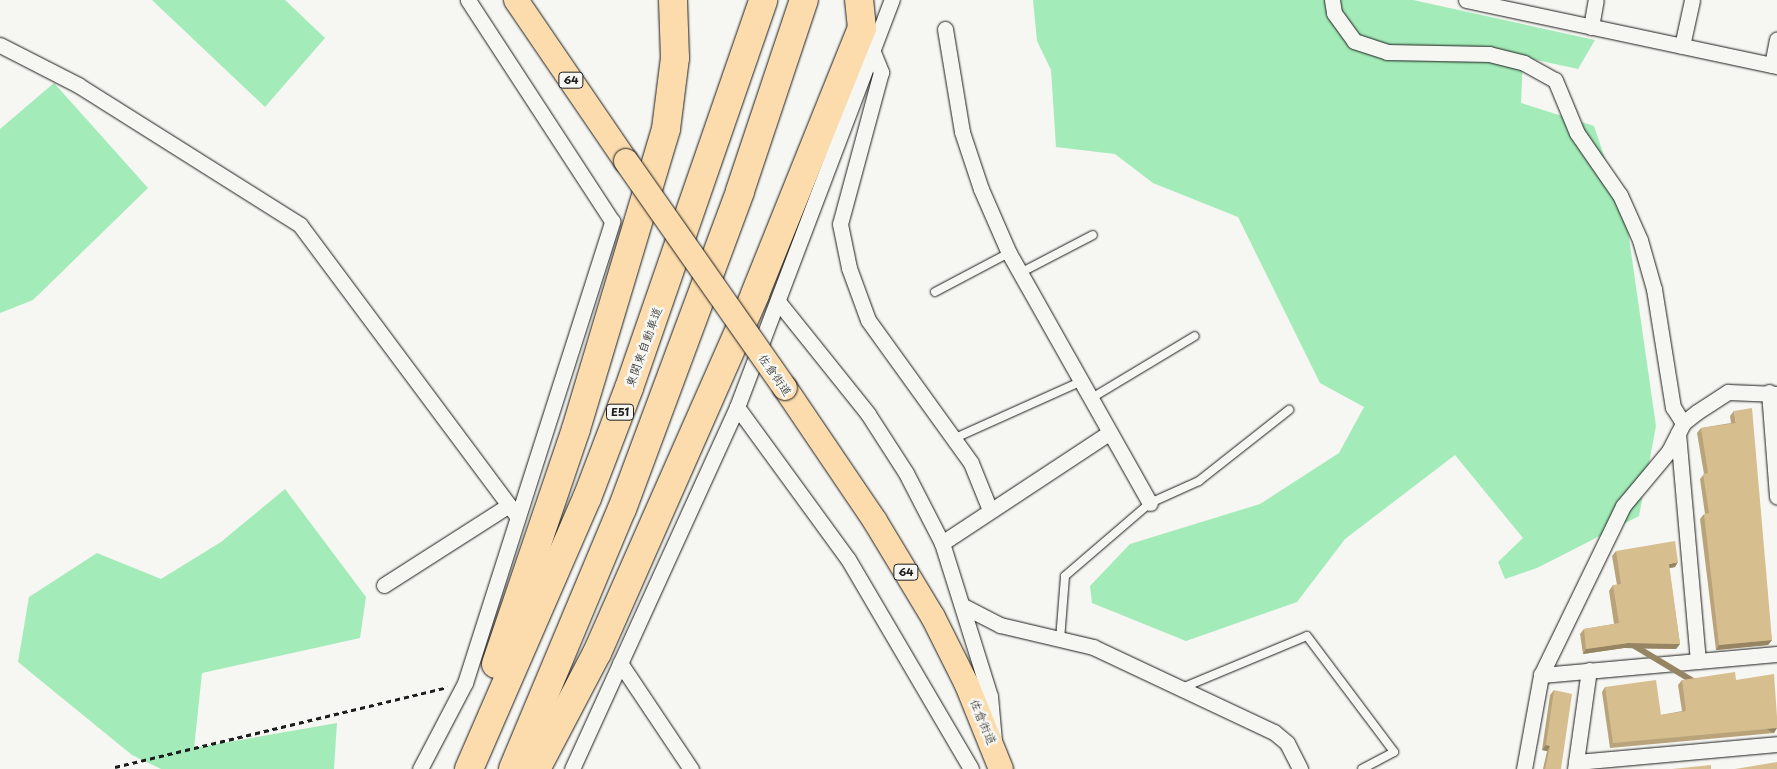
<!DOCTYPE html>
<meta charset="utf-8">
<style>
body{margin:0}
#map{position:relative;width:1777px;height:769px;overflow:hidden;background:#f6f6f2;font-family:"Playpen Sans","Klee One",sans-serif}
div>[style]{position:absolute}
.green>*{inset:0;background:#a3ebb8}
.path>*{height:3px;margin-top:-1.5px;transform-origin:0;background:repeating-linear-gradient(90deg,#1c1c1c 0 5px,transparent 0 9px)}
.roads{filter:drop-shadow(0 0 1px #1c1c1c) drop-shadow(0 0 1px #1c1c1c)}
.service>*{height:8px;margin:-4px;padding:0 4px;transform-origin:4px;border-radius:4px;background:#f6f6f2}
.minor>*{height:15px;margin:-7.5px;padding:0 7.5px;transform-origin:7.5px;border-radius:7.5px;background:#f6f6f2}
.primary>*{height:24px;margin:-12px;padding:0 12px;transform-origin:12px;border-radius:12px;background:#fcdcac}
.motorway>*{height:28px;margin:-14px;padding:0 14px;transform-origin:14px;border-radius:14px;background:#fcdcac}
.bridges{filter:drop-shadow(0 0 1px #1c1c1c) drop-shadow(0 0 1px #1c1c1c)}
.primary-bridge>*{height:24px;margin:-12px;padding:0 12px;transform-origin:12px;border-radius:12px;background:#fcdcac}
.wall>*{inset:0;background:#b9a37a}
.shaded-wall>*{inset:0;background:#968563;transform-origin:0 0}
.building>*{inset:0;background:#d7be8e}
span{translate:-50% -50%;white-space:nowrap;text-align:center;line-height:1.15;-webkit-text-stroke:5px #f6f6f2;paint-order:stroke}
.shield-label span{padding:1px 4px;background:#f6f6f2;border:1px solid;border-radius:4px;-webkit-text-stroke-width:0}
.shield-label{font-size:11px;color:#1c1c1c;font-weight:700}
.street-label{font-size:12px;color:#1c1c1c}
</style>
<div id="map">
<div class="green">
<div style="clip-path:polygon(152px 0,285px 0,325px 38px,265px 107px)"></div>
<div style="clip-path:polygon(1033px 0,1413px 0,1595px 40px,1578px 69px,1523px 57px,1521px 103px,1594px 126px,1627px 224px,1656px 426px,1639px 516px,1537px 568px,1505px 579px,1498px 562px,1523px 538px,1455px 455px,1345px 539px,1297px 602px,1186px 641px,1092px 603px,1090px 586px,1130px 544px,1260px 504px,1339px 453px,1364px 407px,1320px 383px,1238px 217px,1153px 183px,1115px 154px,1056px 147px,1051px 70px,1037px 41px)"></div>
<div style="clip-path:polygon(54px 83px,148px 188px,33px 300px,0 313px,0 129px)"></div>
<div style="clip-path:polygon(285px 489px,366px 597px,360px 638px,202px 673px,194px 748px,337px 723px,334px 769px,161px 769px,132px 755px,18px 662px,29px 597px,97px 553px,161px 579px,221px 542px)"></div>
</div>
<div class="path">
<div style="left:115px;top:767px;width:342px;rotate:-13.5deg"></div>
</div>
<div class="roads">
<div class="service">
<div style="left:1020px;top:273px;width:82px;rotate:-27.5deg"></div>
<div style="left:935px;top:292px;width:84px;rotate:-27.8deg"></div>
<div style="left:1090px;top:399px;width:122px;rotate:-31deg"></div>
<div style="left:953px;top:439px;width:139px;rotate:-24.2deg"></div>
<div style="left:1060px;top:640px;width:64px;rotate:-85.5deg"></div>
<div style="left:1065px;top:576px;width:112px;rotate:-40.7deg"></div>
<div style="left:1150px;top:503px;width:54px;rotate:-24.2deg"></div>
<div style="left:1199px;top:481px;width:115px;rotate:-38.3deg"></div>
<div style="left:1182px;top:688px;width:135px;rotate:-22.6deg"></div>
<div style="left:1307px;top:636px;width:145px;rotate:53.1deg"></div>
<div style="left:1394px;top:752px;width:36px;rotate:152deg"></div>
</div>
<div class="minor">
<div style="left:1332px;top:0;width:13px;rotate:81deg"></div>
<div style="left:1334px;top:13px;width:34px;rotate:54deg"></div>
<div style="left:1354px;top:41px;width:35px;rotate:18deg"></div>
<div style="left:1387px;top:52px;width:102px;rotate:1.1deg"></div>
<div style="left:1489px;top:54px;width:36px;rotate:14deg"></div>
<div style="left:1524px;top:63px;width:35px;rotate:29deg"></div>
<div style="left:1555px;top:80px;width:57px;rotate:67.5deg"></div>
<div style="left:1577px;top:133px;width:75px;rotate:55.3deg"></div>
<div style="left:1620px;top:195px;width:49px;rotate:66deg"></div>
<div style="left:1640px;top:240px;width:51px;rotate:74.1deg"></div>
<div style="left:1654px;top:289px;width:120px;rotate:80.9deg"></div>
<div style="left:1673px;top:407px;width:19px;rotate:58deg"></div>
<div style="left:1466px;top:0;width:318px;rotate:12deg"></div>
<div style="left:1591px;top:27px;width:27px;rotate:-80deg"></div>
<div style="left:945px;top:29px;width:104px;rotate:80.6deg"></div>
<div style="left:962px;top:132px;width:60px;rotate:71.6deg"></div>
<div style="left:981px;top:189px;width:70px;rotate:66.4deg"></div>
<div style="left:1009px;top:253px;width:287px;rotate:60.6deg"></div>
<div style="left:0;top:45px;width:88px;rotate:27.1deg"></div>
<div style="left:78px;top:85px;width:262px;rotate:32.2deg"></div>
<div style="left:300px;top:225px;width:364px;rotate:53.3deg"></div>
<div style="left:1682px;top:46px;width:47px;rotate:-77.7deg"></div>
<div style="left:873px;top:52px;width:22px;rotate:68deg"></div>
<div style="left:881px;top:72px;width:157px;rotate:105.1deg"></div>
<div style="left:840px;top:224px;width:45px;rotate:78.4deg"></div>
<div style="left:849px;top:268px;width:55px;rotate:69.9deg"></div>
<div style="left:868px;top:320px;width:176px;rotate:54.2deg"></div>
<div style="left:971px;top:463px;width:51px;rotate:68deg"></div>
<div style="left:1772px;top:65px;width:26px;rotate:-79deg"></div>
<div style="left:780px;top:304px;width:141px;rotate:51.3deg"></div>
<div style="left:868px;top:414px;width:70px;rotate:57.2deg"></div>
<div style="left:906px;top:473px;width:79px;rotate:62.8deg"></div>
<div style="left:942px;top:543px;width:160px;rotate:72.6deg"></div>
<div style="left:990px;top:696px;width:45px;rotate:84.9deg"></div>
<div style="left:1769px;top:392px;width:105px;rotate:85.6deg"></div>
<div style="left:737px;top:407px;width:188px;rotate:53.9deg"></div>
<div style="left:848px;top:559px;width:243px;rotate:59.6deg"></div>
<div style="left:1678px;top:433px;width:229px;rotate:85deg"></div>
<div style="left:942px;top:543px;width:200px;rotate:-33.4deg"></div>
<div style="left:384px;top:585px;width:148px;rotate:-32.6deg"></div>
<div style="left:963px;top:606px;width:42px;rotate:27.2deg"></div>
<div style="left:1000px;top:625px;width:96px;rotate:13.3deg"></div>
<div style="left:1093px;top:647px;width:200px;rotate:25.2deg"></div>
<div style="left:1274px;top:732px;width:17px;rotate:40deg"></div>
<div style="left:1287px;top:743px;width:29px;rotate:63deg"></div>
<div style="left:620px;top:663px;width:128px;rotate:56.2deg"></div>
<div style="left:1541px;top:675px;width:237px;rotate:-5.1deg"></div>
<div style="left:1576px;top:762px;width:202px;rotate:-5.1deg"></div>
<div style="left:420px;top:769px;width:97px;rotate:-62.4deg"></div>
<div style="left:465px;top:683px;width:485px;rotate:-72.3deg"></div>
<div style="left:612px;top:221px;width:264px;rotate:-123.1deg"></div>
<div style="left:572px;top:769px;width:398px;rotate:-65.5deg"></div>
<div style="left:737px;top:407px;width:436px;rotate:-69.2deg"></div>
<div style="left:1524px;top:769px;width:96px;rotate:-79.7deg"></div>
<div style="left:1541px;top:675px;width:188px;rotate:-64.1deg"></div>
<div style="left:1623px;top:506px;width:72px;rotate:-50.1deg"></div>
<div style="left:1669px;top:451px;width:31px;rotate:-63deg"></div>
<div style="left:1683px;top:423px;width:18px;rotate:-38deg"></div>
<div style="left:1697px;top:412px;width:37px;rotate:-33deg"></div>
<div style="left:1728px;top:392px;width:49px;rotate:2.3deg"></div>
<div style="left:1575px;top:769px;width:100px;rotate:-82deg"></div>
</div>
<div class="primary">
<div style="left:516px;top:0;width:195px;rotate:55.7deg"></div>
<div style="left:785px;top:388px;width:161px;rotate:55.9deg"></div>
<div style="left:875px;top:521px;width:112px;rotate:58.9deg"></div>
<div style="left:933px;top:617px;width:76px;rotate:63.4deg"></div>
<div style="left:967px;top:685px;width:91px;rotate:68deg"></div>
</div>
<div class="motorway">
<div style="left:496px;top:664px;width:248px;rotate:-71.2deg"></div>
<div style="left:576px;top:429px;width:313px;rotate:-73.3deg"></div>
<div style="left:666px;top:129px;width:72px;rotate:-82.8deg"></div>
<div style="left:675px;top:58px;width:58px;rotate:-92deg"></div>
<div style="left:469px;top:769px;width:296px;rotate:-66.5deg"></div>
<div style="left:587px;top:498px;width:118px;rotate:-69.1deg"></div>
<div style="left:629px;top:388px;width:410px;rotate:-70.9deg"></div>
<div style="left:513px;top:769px;width:282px;rotate:-67.3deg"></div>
<div style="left:622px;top:509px;width:339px;rotate:-69.6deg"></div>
<div style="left:740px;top:191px;width:201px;rotate:-71.5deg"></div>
<div style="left:536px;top:769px;width:131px;rotate:-62.3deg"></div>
<div style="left:597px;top:653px;width:392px;rotate:-66.2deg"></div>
<div style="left:755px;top:294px;width:287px;rotate:-68.1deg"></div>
<div style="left:862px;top:28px;width:28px;rotate:-96deg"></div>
</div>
</div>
<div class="bridges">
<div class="primary-bridge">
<div style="left:626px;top:161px;width:277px;rotate:55deg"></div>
</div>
</div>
<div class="wall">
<div style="clip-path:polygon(1734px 411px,1772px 640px,1768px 645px,1716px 650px,1700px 519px,1704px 514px,1705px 514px,1700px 479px,1704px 474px,1697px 433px,1701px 428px,1731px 423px,1730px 416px)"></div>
<div style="clip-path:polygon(1616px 551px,1675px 567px,1669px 568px,1680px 644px,1676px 649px,1624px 648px,1583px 654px,1580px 634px,1584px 629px,1614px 624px,1609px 591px,1613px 585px,1617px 585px,1612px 556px)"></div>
<div style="clip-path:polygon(1682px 680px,1736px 680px,1774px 733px,1610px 748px,1602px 692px,1605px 687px,1661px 715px,1682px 711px,1678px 685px)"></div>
<div style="clip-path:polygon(1554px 690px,1561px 769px,1543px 769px,1547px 751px,1542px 750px,1550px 695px)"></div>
</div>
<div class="shaded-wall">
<div style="clip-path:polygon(1678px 562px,1675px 567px,1665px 569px,1669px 564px)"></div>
<div style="clip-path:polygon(1772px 640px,1768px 645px,1716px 650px,1719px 645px)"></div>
<div style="clip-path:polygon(1628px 643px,1680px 644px,1676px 649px,1624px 648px,1583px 654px,1586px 649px)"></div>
<div style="left:1777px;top:728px;width:6px;height:165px;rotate:121deg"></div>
<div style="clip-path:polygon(1546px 745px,1550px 746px,1547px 751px,1542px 750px)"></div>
</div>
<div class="building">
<div style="clip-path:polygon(1752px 408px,1772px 640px,1719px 645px,1704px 514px,1709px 513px,1703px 474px,1708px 473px,1701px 428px,1736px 423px,1734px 411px)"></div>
<div style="clip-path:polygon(1675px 541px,1678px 562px,1669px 564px,1680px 644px,1628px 643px,1586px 649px,1584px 629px,1619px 623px,1613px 585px,1621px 584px,1616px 551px)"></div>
<div style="clip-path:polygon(1735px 672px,1736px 680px,1774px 674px,1777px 717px,1777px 728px,1613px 743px,1605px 687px,1656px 680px,1661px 715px,1686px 711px,1682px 680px)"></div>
<div style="clip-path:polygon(1554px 690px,1572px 694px,1561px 769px,1545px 769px,1550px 746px,1546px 745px)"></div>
<div style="clip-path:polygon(1777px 762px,1777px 769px,1735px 769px)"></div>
<div style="clip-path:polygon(1711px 765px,1711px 769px,1672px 769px)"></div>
</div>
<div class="shield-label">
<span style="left:571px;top:80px">64</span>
<span style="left:620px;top:412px">E51</span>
<span style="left:906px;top:572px">64</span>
</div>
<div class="street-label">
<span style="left:644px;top:347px;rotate:-70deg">東関東自動車道</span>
<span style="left:775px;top:375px;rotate:55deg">佐倉街道</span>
<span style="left:983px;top:722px;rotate:67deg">佐倉街道</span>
</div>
</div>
